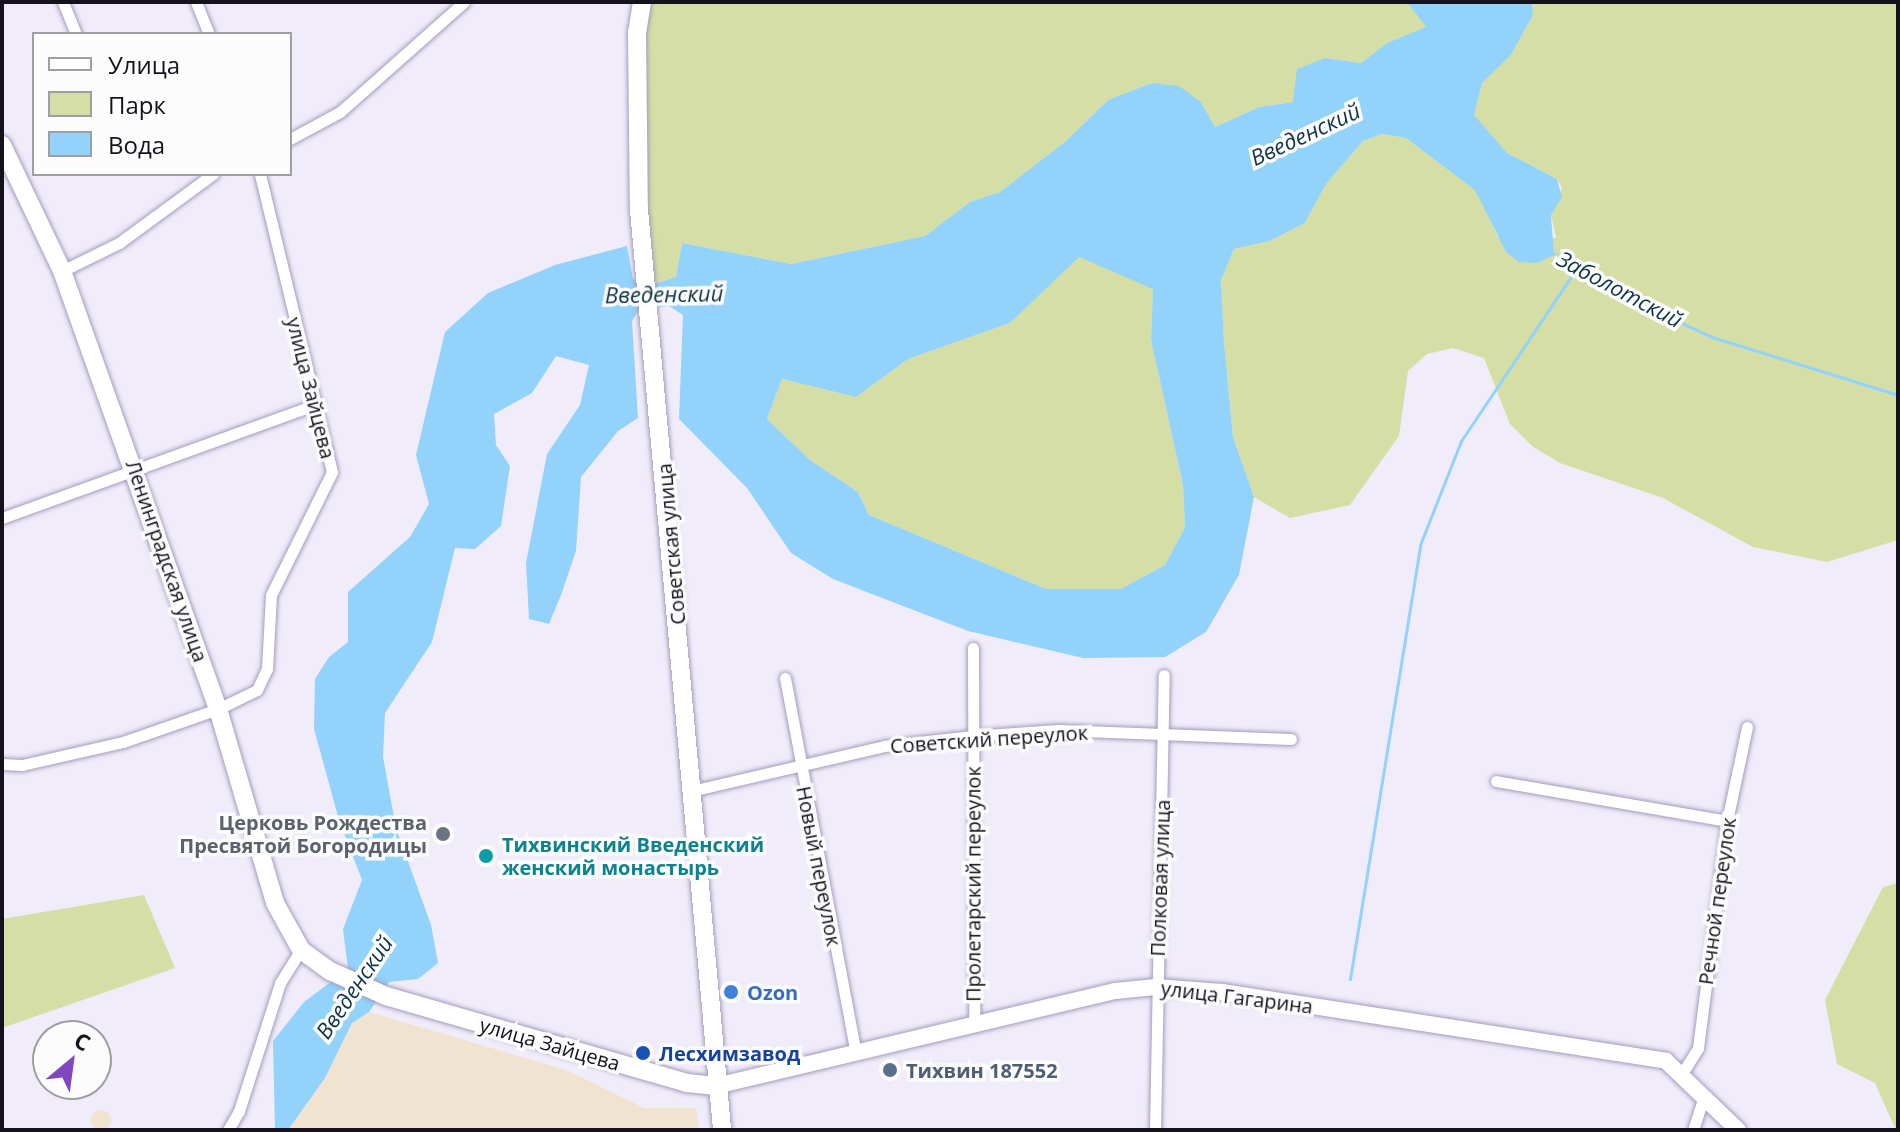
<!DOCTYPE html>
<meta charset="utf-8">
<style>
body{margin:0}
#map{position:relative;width:1900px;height:1132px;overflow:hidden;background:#f0ecfa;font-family:"Open Sans",sans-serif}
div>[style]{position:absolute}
.industrial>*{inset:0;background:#f0e3cf}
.round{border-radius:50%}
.green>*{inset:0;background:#d5dea5}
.water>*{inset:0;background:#92d2fb}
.stream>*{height:3px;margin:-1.5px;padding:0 1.5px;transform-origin:1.5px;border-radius:1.5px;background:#92d2fb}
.roads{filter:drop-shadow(0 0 2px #a59cbc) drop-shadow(0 0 2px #a59cbc)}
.street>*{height:11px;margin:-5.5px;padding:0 5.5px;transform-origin:5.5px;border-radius:5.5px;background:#fff}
.secondary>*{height:16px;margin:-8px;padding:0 8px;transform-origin:8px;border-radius:8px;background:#fff}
.primary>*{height:18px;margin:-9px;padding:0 9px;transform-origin:9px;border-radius:9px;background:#fff}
.dots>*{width:22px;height:22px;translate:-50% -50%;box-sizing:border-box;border:4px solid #fcfcfc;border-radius:50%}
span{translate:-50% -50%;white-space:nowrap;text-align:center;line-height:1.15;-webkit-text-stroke:7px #fcfcfc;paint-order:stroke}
.street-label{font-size:20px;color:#15121d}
.worship-label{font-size:20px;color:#5b616d;font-weight:700}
.right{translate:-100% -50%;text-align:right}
.culture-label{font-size:20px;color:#0d838f;font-weight:700}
.left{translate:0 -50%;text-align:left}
.shop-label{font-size:20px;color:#366cbe;font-weight:700}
.transit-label{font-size:20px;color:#164399;font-weight:700}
.service-label{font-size:20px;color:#4e5e75;font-weight:700}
.water-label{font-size:22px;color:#0f3448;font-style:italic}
.frame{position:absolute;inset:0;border:4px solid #15121d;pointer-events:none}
.legend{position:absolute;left:32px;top:32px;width:260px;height:144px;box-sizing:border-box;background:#fcfcfc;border:2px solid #a09ea3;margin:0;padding:10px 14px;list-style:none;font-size:24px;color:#15121d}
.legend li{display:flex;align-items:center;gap:16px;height:40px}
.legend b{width:40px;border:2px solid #a09ea3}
.north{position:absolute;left:32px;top:1020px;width:80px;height:80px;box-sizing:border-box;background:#fcfcfc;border:2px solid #a09ea3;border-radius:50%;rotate:29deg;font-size:22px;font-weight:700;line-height:32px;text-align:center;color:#15121d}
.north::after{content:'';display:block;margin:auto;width:28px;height:36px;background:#8247be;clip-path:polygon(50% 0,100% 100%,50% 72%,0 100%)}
</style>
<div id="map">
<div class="industrial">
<div style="clip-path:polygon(369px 1012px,566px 1070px,644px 1108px,696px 1108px,699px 1130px,288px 1130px,325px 1078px,352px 1023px)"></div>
<div class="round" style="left:91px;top:1110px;width:20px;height:20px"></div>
</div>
<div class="green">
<div style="clip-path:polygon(644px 2px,1407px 2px,1427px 27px,1387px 43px,1361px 63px,1325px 58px,1293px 102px,1259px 107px,1215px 127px,1201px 102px,1152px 83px,1108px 100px,1066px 141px,1000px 192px,970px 202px,925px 236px,791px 264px,682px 243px,676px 277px,651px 285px,639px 210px)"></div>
<div style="clip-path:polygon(1532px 2px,1898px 2px,1898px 540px,1827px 562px,1753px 547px,1663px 498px,1560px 463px,1532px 446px,1510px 424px,1484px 358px,1453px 348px,1427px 354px,1408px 371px,1399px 436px,1350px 505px,1290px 518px,1254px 497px,1233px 437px,1224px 342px,1221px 280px,1234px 249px,1270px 241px,1305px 223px,1326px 184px,1363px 141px,1382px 134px,1406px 138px,1476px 190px,1498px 237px,1556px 238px,1551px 215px,1562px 188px,1557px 179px,1507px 153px,1473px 116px,1482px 83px,1511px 55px,1533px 15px)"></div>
<div style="clip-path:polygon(1079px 256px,1153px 288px,1151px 340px,1183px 485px,1185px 527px,1165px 565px,1121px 589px,1046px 589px,869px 515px,858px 492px,810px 460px,767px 419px,782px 379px,856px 397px,908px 359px,1010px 323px)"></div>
<div style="clip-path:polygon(1898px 883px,1898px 1130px,1896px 1130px,1875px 1083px,1837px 1064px,1825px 1000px,1883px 887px)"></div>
<div style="clip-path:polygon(144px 895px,175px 968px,2px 1028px,2px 919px)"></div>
</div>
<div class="water">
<div style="clip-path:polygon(evenodd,1407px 2px,1532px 2px,1533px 15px,1511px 55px,1482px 83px,1474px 115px,1507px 153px,1557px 179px,1562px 197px,1551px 215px,1554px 255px,1537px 263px,1519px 262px,1506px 252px,1475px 190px,1406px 138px,1382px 134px,1363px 141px,1326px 184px,1305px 223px,1270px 241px,1234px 249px,1221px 280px,1224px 342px,1233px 437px,1254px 497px,1239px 575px,1206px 632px,1165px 657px,1083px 658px,968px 631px,833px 579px,791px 553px,747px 488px,679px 419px,683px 315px,669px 306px,639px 310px,632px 321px,638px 418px,618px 431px,581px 477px,576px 551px,561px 595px,549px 624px,529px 619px,526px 563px,547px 454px,580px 405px,589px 365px,556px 356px,532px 393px,494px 414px,496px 445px,510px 466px,501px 526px,475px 549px,455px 548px,432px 642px,385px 713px,383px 757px,396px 828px,431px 925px,438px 963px,418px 979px,389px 982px,369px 1012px,352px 1023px,325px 1078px,288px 1130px,275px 1130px,273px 1041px,304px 1002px,348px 969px,343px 929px,362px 880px,339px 820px,314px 729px,315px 679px,329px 657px,348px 642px,348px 592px,410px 537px,429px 504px,416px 455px,445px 332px,488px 293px,555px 265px,627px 246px,633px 279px,651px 285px,676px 277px,682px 243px,791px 264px,925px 236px,970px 202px,1000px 192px,1066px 141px,1108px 100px,1152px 83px,1179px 86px,1201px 102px,1215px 127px,1259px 107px,1293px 102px,1297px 69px,1325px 58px,1361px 63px,1387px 43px,1426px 27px,1407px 2px,1079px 257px,1153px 289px,1151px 340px,1183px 485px,1185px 527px,1165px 565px,1121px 589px,1046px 589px,869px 515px,858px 492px,810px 460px,767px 419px,782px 379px,856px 397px,908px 359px,1010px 323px,1079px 257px)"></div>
</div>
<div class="stream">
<div style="left:1551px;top:252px;width:82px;rotate:31.6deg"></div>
<div style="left:1621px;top:295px;width:100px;rotate:24.8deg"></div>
<div style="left:1712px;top:337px;width:195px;rotate:17.3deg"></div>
<div style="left:1350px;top:979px;width:440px;rotate:-80.8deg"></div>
<div style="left:1420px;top:545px;width:112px;rotate:-68.5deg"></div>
<div style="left:1461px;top:441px;width:208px;rotate:-56.2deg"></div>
</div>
<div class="roads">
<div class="street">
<div style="left:63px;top:2px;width:35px;rotate:68deg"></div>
<div style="left:196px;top:2px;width:35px;rotate:68deg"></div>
<div style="left:290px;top:139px;width:57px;rotate:-28.4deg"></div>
<div style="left:340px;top:112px;width:166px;rotate:-41.6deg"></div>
<div style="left:62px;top:271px;width:64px;rotate:-26.2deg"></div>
<div style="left:119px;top:243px;width:117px;rotate:-36.3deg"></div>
<div style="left:2px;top:518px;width:335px;rotate:-19.9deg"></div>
<div style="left:973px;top:648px;width:376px;rotate:89.8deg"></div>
<div style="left:785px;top:678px;width:382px;rotate:79.3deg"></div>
<div style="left:2px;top:764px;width:20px;rotate:3deg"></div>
<div style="left:22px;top:765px;width:104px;rotate:-12.8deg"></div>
<div style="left:123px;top:742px;width:101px;rotate:-19.2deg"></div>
<div style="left:218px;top:709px;width:43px;rotate:-26deg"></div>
<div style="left:257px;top:690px;width:23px;rotate:-65deg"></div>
<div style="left:267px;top:669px;width:74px;rotate:-86.9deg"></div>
<div style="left:271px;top:595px;width:137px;rotate:-63.6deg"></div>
<div style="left:332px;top:472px;width:307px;rotate:-103.6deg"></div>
<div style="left:1496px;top:781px;width:234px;rotate:9.8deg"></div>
<div style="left:691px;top:791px;width:198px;rotate:-13.1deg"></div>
<div style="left:884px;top:746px;width:89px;rotate:-6.5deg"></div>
<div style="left:972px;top:736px;width:86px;rotate:-4deg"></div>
<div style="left:1058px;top:730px;width:233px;rotate:2.2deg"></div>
<div style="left:1683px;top:1072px;width:28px;rotate:-58deg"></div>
<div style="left:1698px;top:1048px;width:229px;rotate:-82.7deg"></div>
<div style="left:1727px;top:821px;width:96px;rotate:-78deg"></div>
<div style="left:228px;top:1130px;width:22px;rotate:-60deg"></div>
<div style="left:239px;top:1111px;width:134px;rotate:-72.2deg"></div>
<div style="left:280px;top:983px;width:39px;rotate:-58deg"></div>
<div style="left:1155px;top:1130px;width:455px;rotate:-88.9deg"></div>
<div style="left:1693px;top:1130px;width:33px;rotate:-72deg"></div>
</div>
<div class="secondary">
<div style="left:716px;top:1086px;width:410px;rotate:-13.4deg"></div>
<div style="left:1115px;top:991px;width:41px;rotate:-5.6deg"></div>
<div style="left:1156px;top:987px;width:66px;rotate:4.3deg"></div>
<div style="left:1222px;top:992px;width:449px;rotate:8.8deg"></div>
<div style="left:1666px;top:1061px;width:100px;rotate:43.8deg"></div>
</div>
<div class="primary">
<div style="left:642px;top:2px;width:30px;rotate:99deg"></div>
<div style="left:637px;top:32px;width:178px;rotate:89.4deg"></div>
<div style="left:639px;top:210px;width:924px;rotate:84.84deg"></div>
<div style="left:2px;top:145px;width:140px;rotate:64.5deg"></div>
<div style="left:62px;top:271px;width:465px;rotate:70.4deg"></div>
<div style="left:218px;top:709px;width:202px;rotate:73.6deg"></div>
<div style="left:275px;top:903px;width:54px;rotate:61deg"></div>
<div style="left:301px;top:950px;width:36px;rotate:36deg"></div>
<div style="left:330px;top:971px;width:61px;rotate:24.1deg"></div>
<div style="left:386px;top:996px;width:313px;rotate:16.1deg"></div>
<div style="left:687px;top:1083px;width:29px;rotate:6deg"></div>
</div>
</div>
<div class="dots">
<div style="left:443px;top:834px;background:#6b7280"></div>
<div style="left:486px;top:856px;background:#0f9aa8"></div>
<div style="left:731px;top:992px;background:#3f7fe0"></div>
<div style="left:643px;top:1053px;background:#1a4fb4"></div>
<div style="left:890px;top:1070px;background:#5c6f8a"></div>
</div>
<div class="street-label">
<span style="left:311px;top:388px;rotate:76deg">улица Зайцева</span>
<span style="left:671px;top:544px;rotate:-95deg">Советская улица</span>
<span style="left:167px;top:561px;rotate:71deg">Ленинградская улица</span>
<span style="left:989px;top:739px;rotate:-4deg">Советский переулок</span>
<span style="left:819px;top:866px;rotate:79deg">Новый переулок</span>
<span style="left:1160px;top:878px;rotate:-88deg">Полковая улица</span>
<span style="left:973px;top:884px;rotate:-90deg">Пролетарский переулок</span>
<span style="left:1717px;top:901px;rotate:-82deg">Речной переулок</span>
<span style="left:1237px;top:997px;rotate:7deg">улица Гагарина</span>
<span style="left:550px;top:1044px;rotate:16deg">улица Зайцева</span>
</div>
<div class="worship-label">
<span class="right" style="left:427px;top:834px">Церковь Рождества<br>Пресвятой Богородицы</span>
</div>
<div class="culture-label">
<span class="left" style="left:502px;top:856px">Тихвинский Введенский<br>женский монастырь</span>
</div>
<div class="shop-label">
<span class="left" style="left:747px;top:992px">Ozon</span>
</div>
<div class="transit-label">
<span class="left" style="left:659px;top:1053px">Лесхимзавод</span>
</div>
<div class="service-label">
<span class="left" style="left:906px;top:1070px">Тихвин 187552</span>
</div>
<div class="water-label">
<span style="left:1305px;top:134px;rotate:-25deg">Введенский</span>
<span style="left:1620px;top:289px;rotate:28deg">Заболотский</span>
<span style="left:664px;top:294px;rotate:-1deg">Введенский</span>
<span style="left:354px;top:987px;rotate:-56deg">Введенский</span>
</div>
<div class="frame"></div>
<ul class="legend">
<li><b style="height:10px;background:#fff"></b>Улица</li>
<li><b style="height:22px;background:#d5dea5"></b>Парк</li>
<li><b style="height:22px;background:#92d2fb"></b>Вода</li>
</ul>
<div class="north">С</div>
</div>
